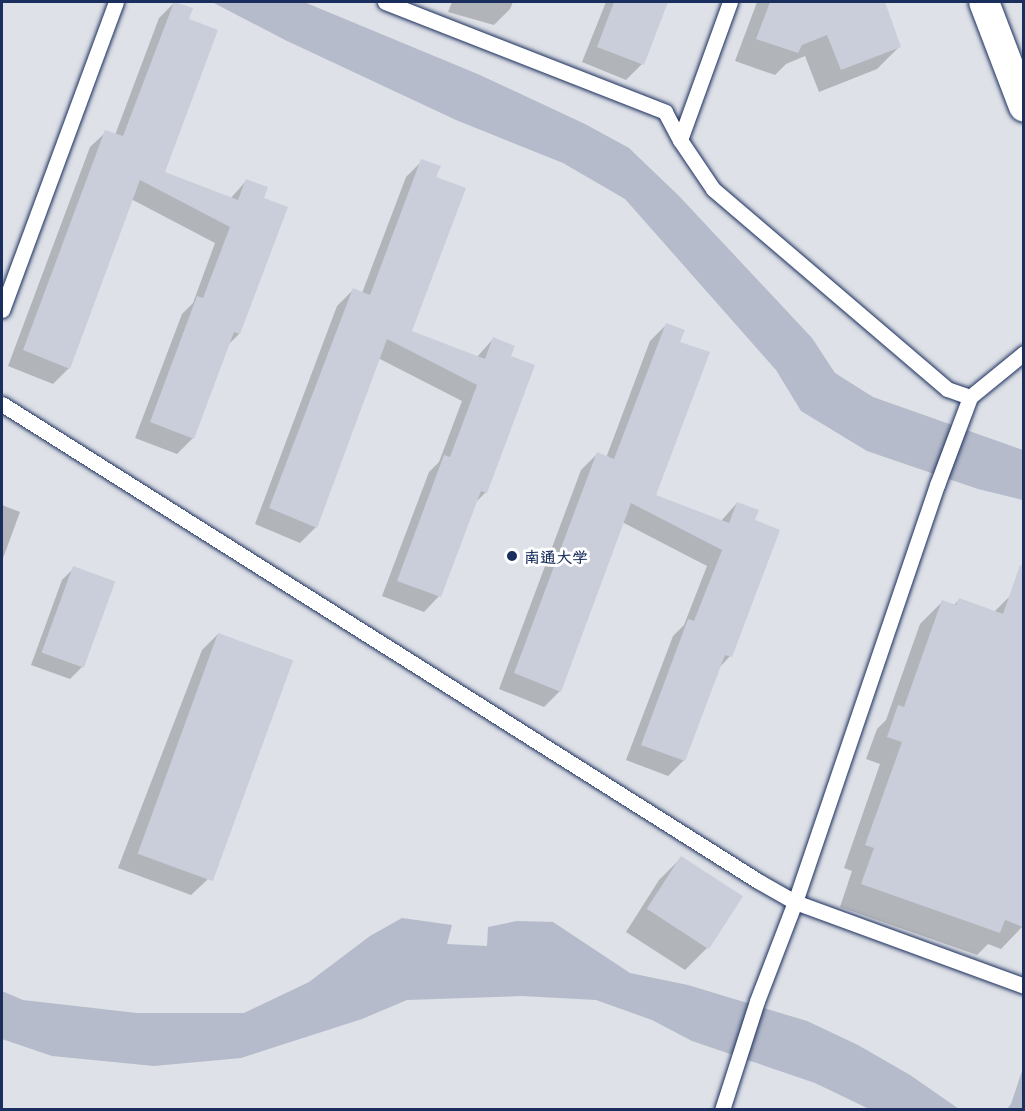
<!DOCTYPE html>
<meta charset="utf-8">
<style>
body{margin:0}
#map{position:relative;width:1025px;height:1111px;overflow:hidden;background:#fff;font-family:"Playpen Sans","LXGW WenKai TC",sans-serif}
div>[style]{position:absolute}
.green>*{inset:0;background:#dee1e7;transform-origin:0 0}
.water>*{inset:0;background:#b5bbca}
.shadow>*{inset:0;background:#0003}
.building>*{inset:0;background:#caceda;transform-origin:0 0}
.roads{filter:drop-shadow(0 0 2px #1b2f5e) drop-shadow(0 0 2px #1b2f5e)}
.lane>*{height:15px;margin:-7.5px;padding:0 7.5px;transform-origin:7.5px;border-radius:7.5px;background:#fff}
.street>*{height:30px;margin:-15px;padding:0 15px;transform-origin:15px;border-radius:15px;background:#fff}
.dots>*{width:16px;height:16px;translate:-50% -50%;box-sizing:border-box;border:3px solid #fff;border-radius:50%}
span{translate:-50% -50%;white-space:nowrap;text-align:center;line-height:1.15;-webkit-text-stroke:6px #fff;paint-order:stroke}
.poi-label{font-size:16px;color:#1b2f5e;font-weight:700}
.left{translate:0 -50%;text-align:left}
.frame{position:absolute;inset:0;border:3px solid #1b2f5e;pointer-events:none}
</style>
<div id="map">
<div class="green">
<div style="left:2px;top:2px;width:1021px;height:1108px"></div>
</div>
<div class="water">
<div style="clip-path:polygon(212px 2px,304px 2px,480px 75px,585px 124px,629px 148px,679px 196px,812px 338px,835px 373px,873px 397px,1023px 450px,1023px 500px,978px 489px,867px 451px,801px 411px,776px 370px,625px 199px,563px 163px,456px 120px,285px 40px)"></div>
<div style="clip-path:polygon(402px 918px,452px 925px,447px 944px,487px 946px,488px 927px,517px 921px,553px 922px,630px 973px,688px 985px,807px 1021px,858px 1045px,910px 1075px,959px 1109px,869px 1109px,815px 1083px,692px 1041px,652px 1020px,596px 1000px,522px 996px,407px 1000px,362px 1019px,241px 1058px,154px 1066px,52px 1056px,2px 1039px,2px 991px,23px 1000px,137px 1013px,244px 1013px,309px 982px,370px 936px)"></div>
<div style="clip-path:polygon(1023px 1068px,1023px 1109px,1007px 1109px,1011px 1104px)"></div>
</div>
<div class="shadow">
<div style="clip-path:polygon(175px 2px,187px 20px,163px 173px,230px 199px,246px 181px,262px 199px,286px 208px,239px 334px,228px 345px,193px 438px,177px 454px,135px 438px,182px 314px,193px 303px,215px 243px,131px 199px,69px 368px,53px 384px,8px 366px,90px 147px,106px 132px,115px 135px,159px 18px)"></div>
<div style="clip-path:polygon(452px 2px,513px 2px,510px 9px,494px 25px,448px 12px)"></div>
<div style="clip-path:polygon(606px 2px,666px 2px,642px 64px,626px 80px,582px 62px)"></div>
<div style="clip-path:polygon(757px 2px,883px 2px,899px 47px,877px 69px,819px 92px,805px 56px,786px 64px,775px 75px,735px 61px)"></div>
<div style="clip-path:polygon(422px 161px,434px 178px,410px 332px,477px 357px,493px 339px,509px 357px,486px 492px,475px 503px,439px 596px,424px 612px,382px 596px,429px 472px,439px 462px,462px 401px,378px 358px,316px 527px,300px 543px,255px 524px,337px 306px,353px 290px,362px 293px,406px 177px)"></div>
<div style="clip-path:polygon(666px 325px,679px 343px,654px 496px,721px 521px,737px 503px,753px 521px,730px 656px,719px 668px,684px 760px,668px 776px,626px 760px,673px 636px,684px 625px,707px 566px,622px 522px,560px 691px,544px 707px,499px 689px,581px 470px,597px 454px,606px 458px,650px 341px)"></div>
<div style="clip-path:polygon(2px 505px,20px 512px,2px 561px)"></div>
<div style="clip-path:polygon(74px 568px,82px 667px,70px 679px,31px 665px,62px 580px)"></div>
<div style="clip-path:polygon(1011px 595px,1024px 600px,1023px 926px,1001px 949px,988px 944px,977px 955px,840px 907px,852px 871px,844px 868px,880px 764px,866px 759px,877px 729px,886px 720px,920px 624px,942px 602px,954px 605px,959px 600px,994px 612px)"></div>
<div style="clip-path:polygon(218px 634px,291px 662px,207px 880px,191px 895px,118px 868px,202px 650px)"></div>
<div style="clip-path:polygon(681px 858px,707px 948px,685px 970px,626px 932px,659px 880px)"></div>
</div>
<div class="building">
<div style="clip-path:polygon(174px 2px,193px 8px,189px 19px,218px 30px,165px 172px,238px 200px,246px 179px,268px 187px,264px 198px,288px 207px,240px 334px,234px 332px,194px 439px,150px 422px,197px 296px,203px 298px,230px 227px,140px 180px,70px 369px,23px 350px,105px 130px,123px 136px)"></div>
<div style="clip-path:polygon(614px 2px,668px 2px,644px 65px,597px 47px)"></div>
<div style="clip-path:polygon(770px 2px,885px 2px,901px 47px,841px 70px,827px 35px,802px 45px,798px 53px,756px 39px)"></div>
<div style="clip-path:polygon(421px 159px,441px 166px,436px 177px,466px 188px,412px 331px,485px 359px,493px 337px,515px 346px,511px 356px,535px 365px,487px 493px,481px 491px,441px 597px,397px 581px,444px 455px,450px 457px,477px 385px,387px 339px,317px 528px,269px 508px,353px 288px,370px 295px)"></div>
<div style="clip-path:polygon(666px 323px,685px 330px,680px 342px,710px 352px,656px 495px,729px 523px,737px 502px,759px 510px,755px 520px,780px 530px,732px 657px,725px 655px,685px 761px,641px 745px,688px 619px,694px 621px,722px 550px,631px 503px,561px 692px,514px 673px,597px 452px,614px 459px)"></div>
<div style="clip-path:polygon(1020px 565px,1023px 566px,1023px 927px,1005px 920px,1000px 933px,861px 884px,874px 848px,865px 845px,902px 742px,887px 737px,898px 705px,904px 707px,942px 600px,956px 605px,959px 598px,1003px 614px)"></div>
<div style="left:73px;top:566px;width:45px;height:92px;rotate:20deg"></div>
<div style="left:218px;top:633px;width:80px;height:235px;rotate:20deg"></div>
<div style="left:681px;top:856px;width:74px;height:63px;rotate:33deg"></div>
</div>
<div class="roads">
<div class="lane">
<div style="left:385px;top:2px;width:301px;rotate:21.4deg"></div>
<div style="left:665px;top:112px;width:32px;rotate:62deg"></div>
<div style="left:680px;top:140px;width:59px;rotate:56deg"></div>
<div style="left:713px;top:189px;width:308px;rotate:40.5deg"></div>
<div style="left:947px;top:389px;width:24px;rotate:19deg"></div>
<div style="left:680px;top:140px;width:147px;rotate:-70.1deg"></div>
<div style="left:2px;top:310px;width:328px;rotate:-69.7deg"></div>
<div style="left:2px;top:404px;width:894px;rotate:32.25deg"></div>
<div style="left:758px;top:881px;width:43px;rotate:29.6deg"></div>
<div style="left:795px;top:902px;width:244px;rotate:20.1deg"></div>
<div style="left:722px;top:1110px;width:114px;rotate:-72.2deg"></div>
<div style="left:757px;top:1001px;width:106px;rotate:-69deg"></div>
<div style="left:795px;top:902px;width:441px;rotate:-71.2deg"></div>
<div style="left:937px;top:485px;width:94px;rotate:-69.4deg"></div>
<div style="left:970px;top:397px;width:70px;rotate:-39.2deg"></div>
</div>
<div class="street">
<div style="left:984px;top:2px;width:112px;rotate:69.1deg"></div>
</div>
</div>
<div class="dots">
<div style="left:512px;top:556px;background:#1b2f5e"></div>
</div>
<div class="poi-label">
<span class="left" style="left:524px;top:556px">南通大学</span>
</div>
<div class="frame"></div>
</div>
